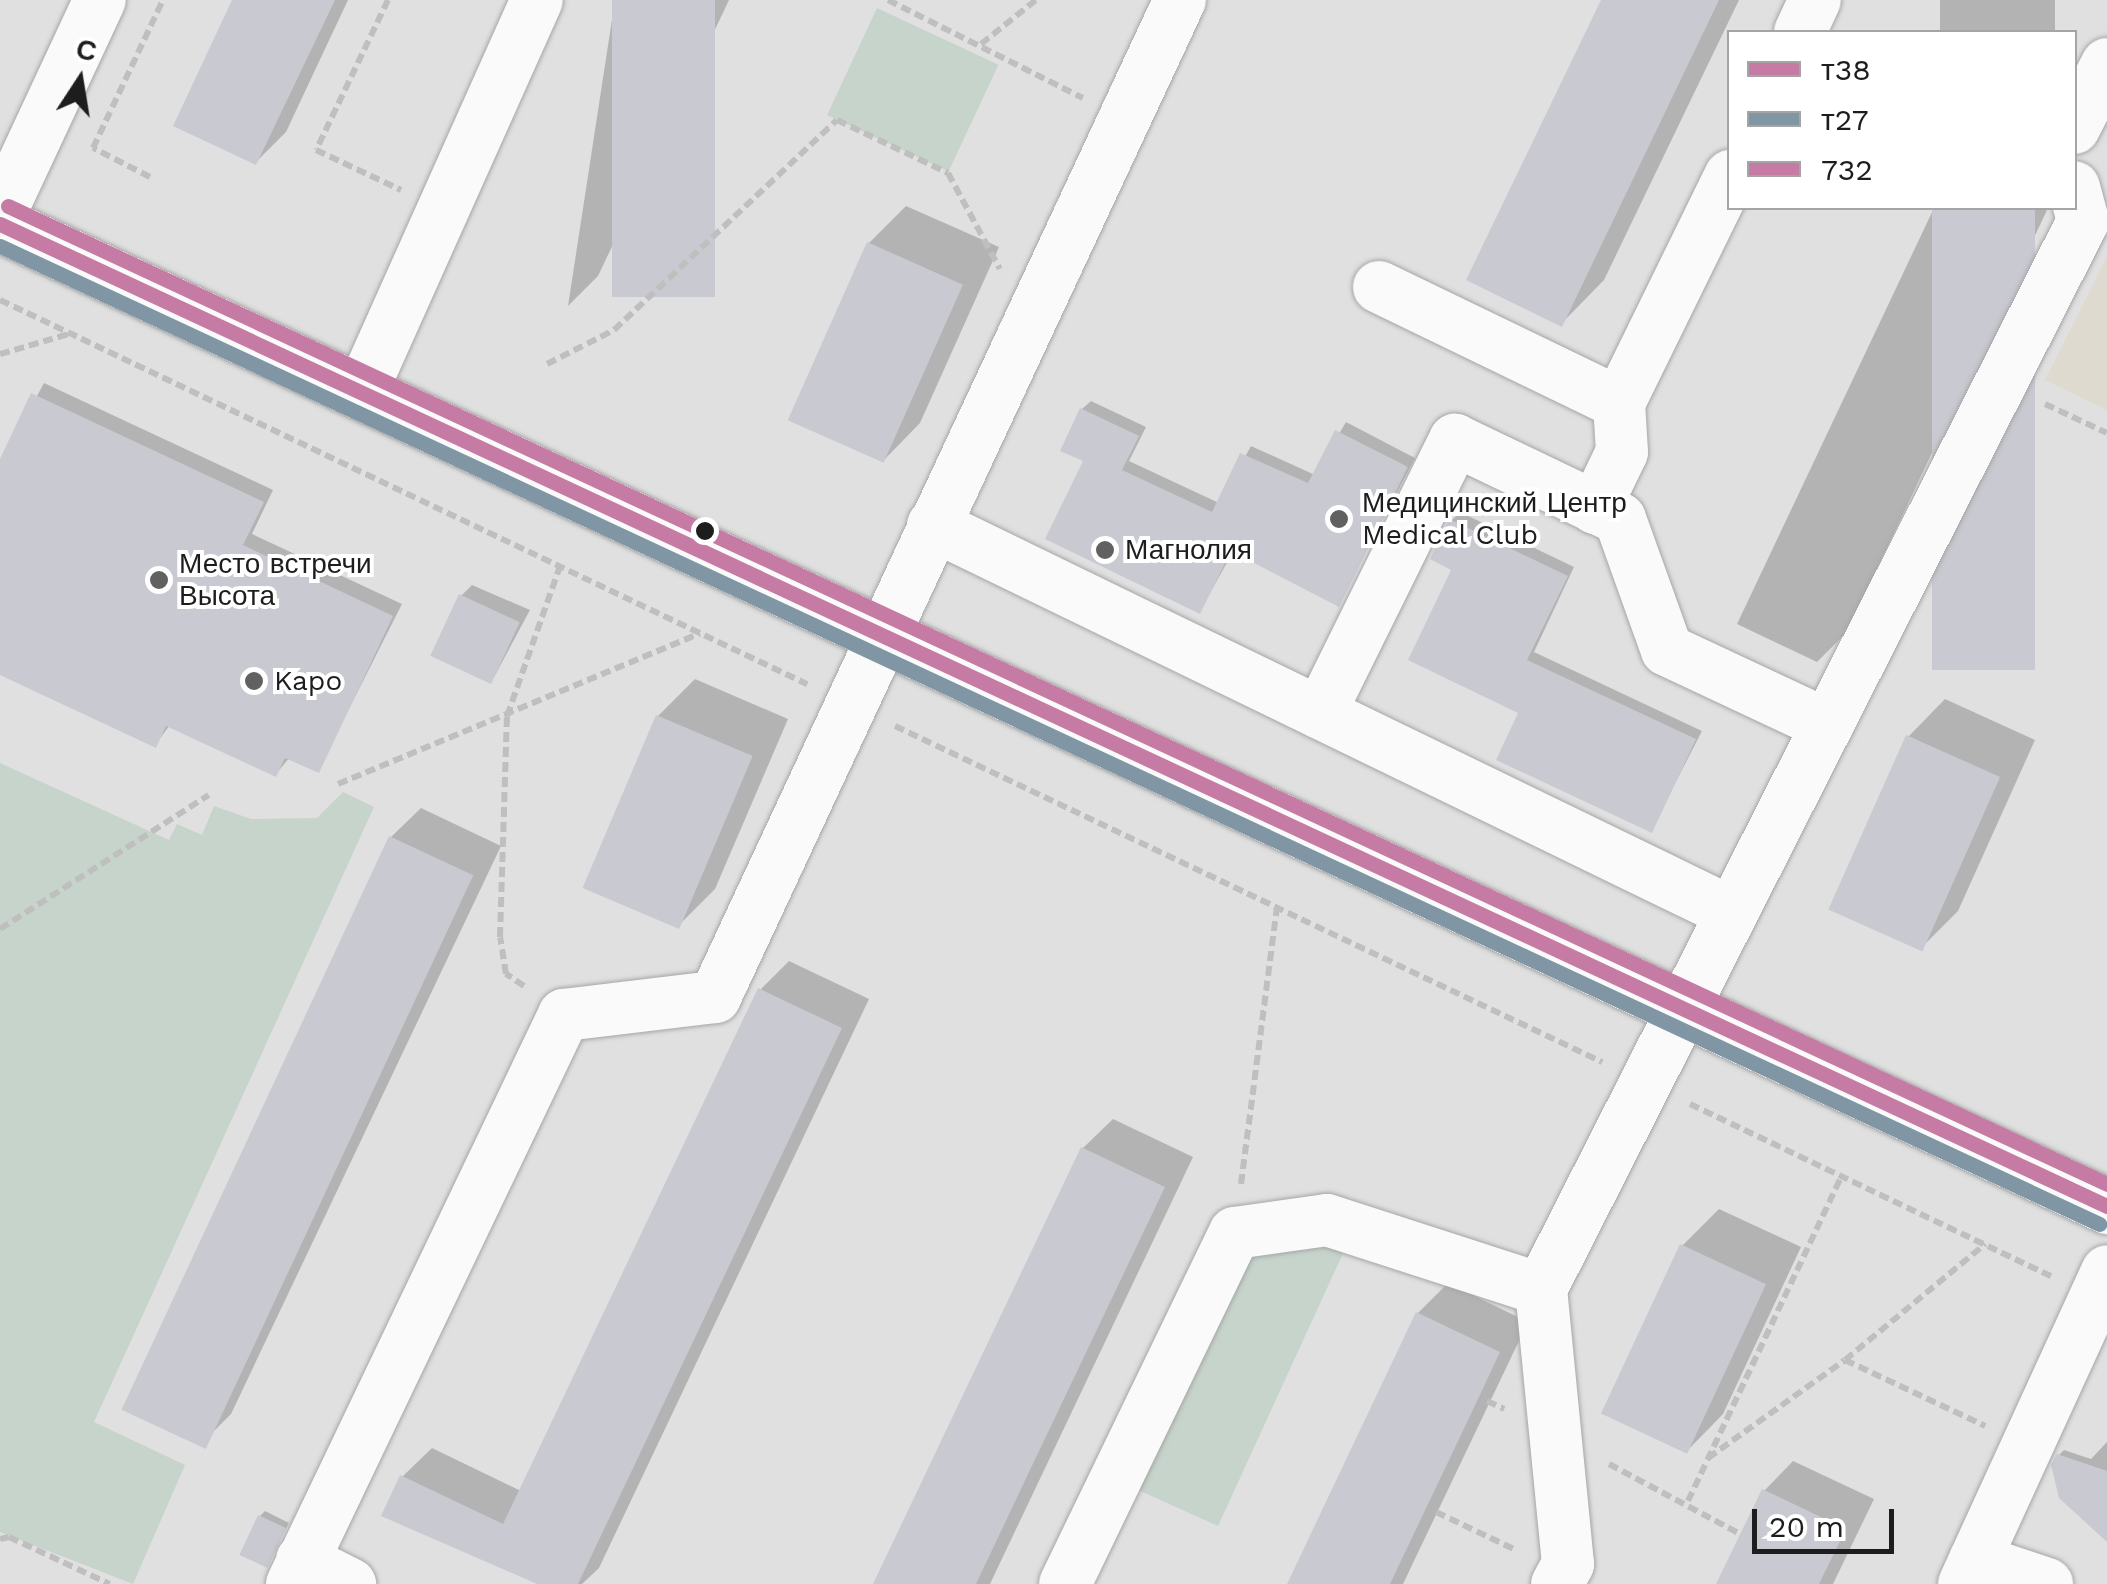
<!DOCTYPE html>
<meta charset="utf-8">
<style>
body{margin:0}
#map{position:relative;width:2107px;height:1584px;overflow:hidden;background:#e0e0e0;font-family:"Work Sans",sans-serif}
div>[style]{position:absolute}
.education>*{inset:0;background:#dfdacf}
.green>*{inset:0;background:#c6d4cc;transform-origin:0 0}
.shadow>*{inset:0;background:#0003;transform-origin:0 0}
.building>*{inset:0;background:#c9c9d2;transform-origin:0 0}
.path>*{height:6px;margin-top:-3px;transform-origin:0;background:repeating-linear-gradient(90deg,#bfbfbf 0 10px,transparent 0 15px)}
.roads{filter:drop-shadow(0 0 2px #a6a6a6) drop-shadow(0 0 2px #a6a6a6)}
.minor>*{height:52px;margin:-26px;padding:0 26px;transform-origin:26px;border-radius:26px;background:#fafafa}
.major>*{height:55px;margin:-27.5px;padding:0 27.5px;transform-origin:27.5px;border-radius:27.5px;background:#fafafa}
.bus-1>*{height:15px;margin:-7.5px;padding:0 7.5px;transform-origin:7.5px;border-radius:7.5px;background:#c67ba5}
.bus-2>*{height:15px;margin:-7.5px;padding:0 7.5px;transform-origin:7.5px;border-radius:7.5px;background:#8096a5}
.bus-3>*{height:15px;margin:-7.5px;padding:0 7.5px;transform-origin:7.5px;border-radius:7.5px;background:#c67ba5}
.dots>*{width:28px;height:28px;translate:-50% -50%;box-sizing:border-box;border:5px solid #fff;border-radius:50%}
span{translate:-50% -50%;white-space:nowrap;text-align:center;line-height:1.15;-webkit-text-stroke:8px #fff;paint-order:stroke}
.poi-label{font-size:28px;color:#1d1d1e}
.left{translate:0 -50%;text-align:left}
.legend{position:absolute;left:1727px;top:30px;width:350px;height:180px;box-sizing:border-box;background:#fff;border:2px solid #a5a5a5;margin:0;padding:12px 18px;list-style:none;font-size:30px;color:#1d1d1e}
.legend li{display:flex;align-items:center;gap:20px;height:50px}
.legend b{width:50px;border:2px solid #a5a5a5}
.north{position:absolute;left:30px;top:30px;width:100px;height:100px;-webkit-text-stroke:8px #fff;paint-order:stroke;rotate:12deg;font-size:28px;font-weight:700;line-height:40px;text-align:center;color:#1d1d1e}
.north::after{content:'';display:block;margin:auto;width:35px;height:45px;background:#1d1d1e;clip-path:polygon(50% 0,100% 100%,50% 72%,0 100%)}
.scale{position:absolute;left:1752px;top:1509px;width:142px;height:45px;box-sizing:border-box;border:5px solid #1d1d1e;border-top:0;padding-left:12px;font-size:30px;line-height:35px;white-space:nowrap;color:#1d1d1e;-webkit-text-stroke:8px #fff;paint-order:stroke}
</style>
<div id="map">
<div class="education">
<div style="clip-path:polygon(2107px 257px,2107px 410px,2045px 380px)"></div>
</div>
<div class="green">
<div style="left:877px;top:8px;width:134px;height:118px;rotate:25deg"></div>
<div style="clip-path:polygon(0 763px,169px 840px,177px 824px,202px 835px,214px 806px,251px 819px,317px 818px,343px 792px,374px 807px,94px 1422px,185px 1465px,133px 1584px,0 1532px)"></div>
<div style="clip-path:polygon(1277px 1245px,1345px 1249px,1218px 1526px,1136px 1489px,1243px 1263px)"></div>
</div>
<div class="shadow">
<div style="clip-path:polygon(235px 0,348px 0,286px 132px,256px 162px)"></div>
<div style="clip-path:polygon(615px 0,729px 0,598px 276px,568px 306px)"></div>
<div style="clip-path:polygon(1604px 0,1739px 0,1604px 280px,1561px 324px)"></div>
<div style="left:1940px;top:0;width:115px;height:33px"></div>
<div style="clip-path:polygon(906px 206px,999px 247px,920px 423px,883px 461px,790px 419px,869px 243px)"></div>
<div style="clip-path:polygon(1934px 208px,2048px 208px,1847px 632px,1817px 662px,1737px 624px)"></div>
<div style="clip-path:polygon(44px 383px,273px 490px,252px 534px,402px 604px,318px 770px,290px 757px,276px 774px,170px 725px,155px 745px,0 672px,0 464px)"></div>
<div style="clip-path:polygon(1091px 401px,1146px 427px,1129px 461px,1219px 503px,1251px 446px,1315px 475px,1346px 422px,1415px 458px,1338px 604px,1234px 550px,1200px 611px,1086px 460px,1082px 409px)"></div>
<div style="clip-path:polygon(1460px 512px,1574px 567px,1534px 652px,1702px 731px,1651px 830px,1522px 712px,1455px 569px,1452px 520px)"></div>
<div style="clip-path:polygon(472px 585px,530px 610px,492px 681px,461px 596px)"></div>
<div style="clip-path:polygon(695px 679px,788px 719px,715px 889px,678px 926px,658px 716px)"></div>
<div style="clip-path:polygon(1945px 699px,2035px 740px,1958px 911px,1921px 948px,1908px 737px)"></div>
<div style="clip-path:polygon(421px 808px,501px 846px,231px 1414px,201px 1444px,391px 837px)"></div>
<div style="clip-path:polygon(789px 961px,869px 999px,599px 1568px,582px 1584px,541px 1584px,402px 1477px,432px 1448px,521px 1491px,760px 990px)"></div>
<div style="clip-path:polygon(1113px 1119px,1193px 1157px,990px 1584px,875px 1584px,1083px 1148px)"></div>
<div style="clip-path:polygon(1719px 1209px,1801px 1247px,1723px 1414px,1686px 1452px,1682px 1246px)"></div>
<div style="clip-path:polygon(1448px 1283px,1528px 1322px,1403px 1584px,1289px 1584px,1418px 1313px)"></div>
<div style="clip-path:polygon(2107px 1442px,2107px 1532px,2059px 1455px,2064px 1450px,2091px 1459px)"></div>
<div style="clip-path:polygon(1793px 1461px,1874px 1499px,1833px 1584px,1719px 1584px,1764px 1491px)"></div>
<div style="clip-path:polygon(265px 1511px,289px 1523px,266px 1565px,260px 1516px)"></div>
</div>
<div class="building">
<div style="clip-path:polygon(232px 0,335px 0,256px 165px,173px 126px)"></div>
<div style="left:612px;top:0;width:103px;height:297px"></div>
<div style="clip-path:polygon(1601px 0,1719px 0,1562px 327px,1466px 280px)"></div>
<div style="left:1932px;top:208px;width:103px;height:462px"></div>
<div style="left:867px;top:242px;width:105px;height:195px;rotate:24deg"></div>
<div style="clip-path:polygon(31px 393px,264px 502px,243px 545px,393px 616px,319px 773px,285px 758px,276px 777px,166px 726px,156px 748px,0 675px,0 459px)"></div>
<div style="clip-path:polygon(1080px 408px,1139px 436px,1122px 470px,1212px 512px,1240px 453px,1308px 483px,1335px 430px,1408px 467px,1339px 607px,1231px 551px,1200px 614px,1045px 539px,1083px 461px,1060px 451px)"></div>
<div style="clip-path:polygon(1449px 519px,1568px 576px,1527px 660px,1696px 739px,1652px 833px,1496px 760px,1518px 713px,1408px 660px,1451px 570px,1430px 559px)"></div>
<div style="left:459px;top:594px;width:67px;height:68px;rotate:25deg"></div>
<div style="left:656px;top:715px;width:105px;height:188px;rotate:23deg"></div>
<div style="left:1906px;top:735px;width:103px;height:191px;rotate:24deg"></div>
<div style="left:389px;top:836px;width:93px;height:633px;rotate:25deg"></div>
<div style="clip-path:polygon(758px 988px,842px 1028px,578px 1584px,537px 1584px,381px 1516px,400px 1475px,503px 1524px)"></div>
<div style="clip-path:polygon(1081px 1147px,1165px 1187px,1029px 1472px,976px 1584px,873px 1584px)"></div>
<div style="left:1680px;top:1244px;width:95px;height:187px;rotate:25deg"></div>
<div style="clip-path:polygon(1416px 1312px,1500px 1352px,1479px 1397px,1390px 1584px,1287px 1584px)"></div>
<div style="clip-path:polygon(2057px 1454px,2107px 1471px,2107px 1542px,2059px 1498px,2051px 1465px)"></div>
<div style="clip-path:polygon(1762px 1489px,1846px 1529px,1819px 1584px,1716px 1584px)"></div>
<div style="left:258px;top:1515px;width:31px;height:44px;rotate:25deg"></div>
</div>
<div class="path">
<div style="left:388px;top:0;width:166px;rotate:115.6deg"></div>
<div style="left:316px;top:150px;width:94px;rotate:25.2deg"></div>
<div style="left:888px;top:0;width:218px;rotate:26.7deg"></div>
<div style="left:981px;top:44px;width:70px;rotate:-38.7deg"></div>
<div style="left:150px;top:177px;width:64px;rotate:-153deg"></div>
<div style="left:93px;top:148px;width:164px;rotate:-64.7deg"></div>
<div style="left:0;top:300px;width:894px;rotate:25.45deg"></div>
<div style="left:0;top:354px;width:72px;rotate:-16.2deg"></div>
<div style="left:547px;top:364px;width:75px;rotate:-26.9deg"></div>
<div style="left:614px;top:330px;width:306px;rotate:-43.3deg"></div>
<div style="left:837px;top:120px;width:123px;rotate:25.5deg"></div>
<div style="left:948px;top:173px;width:109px;rotate:61.6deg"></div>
<div style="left:2045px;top:404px;width:68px;rotate:25.1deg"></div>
<div style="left:895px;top:726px;width:783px;rotate:25.42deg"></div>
<div style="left:338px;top:784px;width:392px;rotate:-22.6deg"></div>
<div style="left:0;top:929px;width:248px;rotate:-32.7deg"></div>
<div style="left:524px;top:986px;width:22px;rotate:-146deg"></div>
<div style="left:506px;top:974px;width:37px;rotate:-99deg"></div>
<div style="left:500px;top:937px;width:221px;rotate:-88.2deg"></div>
<div style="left:507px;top:716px;width:159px;rotate:-70.5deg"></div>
<div style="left:1690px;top:1104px;width:402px;rotate:25.5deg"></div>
<div style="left:1241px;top:1184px;width:278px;rotate:-82.6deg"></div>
<div style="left:1845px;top:1360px;width:182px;rotate:-39.6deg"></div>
<div style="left:1487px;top:1401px;width:19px;rotate:25deg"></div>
<div style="left:1708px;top:1458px;width:168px;rotate:-35.6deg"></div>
<div style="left:1845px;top:1360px;width:155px;rotate:25.2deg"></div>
<div style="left:1609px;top:1464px;width:149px;rotate:28.1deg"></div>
<div style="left:1688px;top:1501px;width:358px;rotate:-64.7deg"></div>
<div style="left:1436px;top:1512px;width:89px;rotate:25.4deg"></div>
<div style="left:0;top:1539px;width:9px;rotate:-13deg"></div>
<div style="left:9px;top:1537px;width:111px;rotate:25deg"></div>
</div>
<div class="roads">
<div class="minor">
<div style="left:1800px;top:32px;width:35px;rotate:-65deg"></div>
<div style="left:2074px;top:128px;width:72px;rotate:-62.7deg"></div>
<div style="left:0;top:214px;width:236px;rotate:-65deg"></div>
<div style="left:1379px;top:287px;width:267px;rotate:25.8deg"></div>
<div style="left:362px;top:391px;width:428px;rotate:-65.9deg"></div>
<div style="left:1595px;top:508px;width:62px;rotate:-64.3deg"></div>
<div style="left:1622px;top:452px;width:49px;rotate:-93.5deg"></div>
<div style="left:1619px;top:403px;width:253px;rotate:-63.9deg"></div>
<div style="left:933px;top:525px;width:888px;rotate:25.9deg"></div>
<div style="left:1320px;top:713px;width:305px;rotate:-63.7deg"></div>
<div style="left:1455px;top:440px;width:183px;rotate:25.6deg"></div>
<div style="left:1620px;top:519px;width:139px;rotate:70.3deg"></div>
<div style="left:1667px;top:650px;width:177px;rotate:25.1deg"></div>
<div style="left:302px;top:1560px;width:54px;rotate:26.6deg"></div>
<div style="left:1975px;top:1560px;width:76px;rotate:18.4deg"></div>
<div style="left:292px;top:1584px;width:631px;rotate:-64.45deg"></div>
<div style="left:564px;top:1015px;width:152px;rotate:-6.8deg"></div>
<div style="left:715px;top:997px;width:1100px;rotate:-65deg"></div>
<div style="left:1065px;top:1584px;width:390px;rotate:-64.2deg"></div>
<div style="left:1235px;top:1233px;width:93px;rotate:-8deg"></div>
<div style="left:1327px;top:1220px;width:225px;rotate:17.9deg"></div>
<div style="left:1557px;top:1584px;width:23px;rotate:-61deg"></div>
<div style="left:1568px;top:1564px;width:276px;rotate:-95.6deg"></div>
<div style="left:1541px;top:1289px;width:1198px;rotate:-63.09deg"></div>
<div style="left:2083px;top:221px;width:35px;rotate:-105deg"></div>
<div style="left:1964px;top:1584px;width:344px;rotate:-65.4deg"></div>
</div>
<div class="major">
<div style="left:0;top:224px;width:2325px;rotate:24.99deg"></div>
</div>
</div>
<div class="bus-1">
<div style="left:0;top:224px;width:2325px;rotate:24.99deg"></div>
</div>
<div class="bus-2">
<div style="left:0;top:246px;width:2316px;rotate:24.98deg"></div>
</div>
<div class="bus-3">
<div style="left:8px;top:206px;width:2316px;rotate:24.98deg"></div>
</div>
<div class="dots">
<div style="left:1339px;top:519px;background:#616162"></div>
<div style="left:705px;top:531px;background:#1d1d1e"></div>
<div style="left:1105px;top:550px;background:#616162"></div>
<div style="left:159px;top:580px;background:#616162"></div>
<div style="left:254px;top:681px;background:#616162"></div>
</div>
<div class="poi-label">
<span class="left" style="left:1362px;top:519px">Медицинский Центр<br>Medical Club</span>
<span class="left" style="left:1125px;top:550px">Магнолия</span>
<span class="left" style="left:179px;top:580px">Место встречи<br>Высота</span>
<span class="left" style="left:274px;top:681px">Kapo</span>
</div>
<ul class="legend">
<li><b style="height:12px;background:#c67ba5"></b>т38</li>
<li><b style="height:12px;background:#8096a5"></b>т27</li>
<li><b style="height:12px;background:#c67ba5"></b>732</li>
</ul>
<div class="north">С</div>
<div class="scale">20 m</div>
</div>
